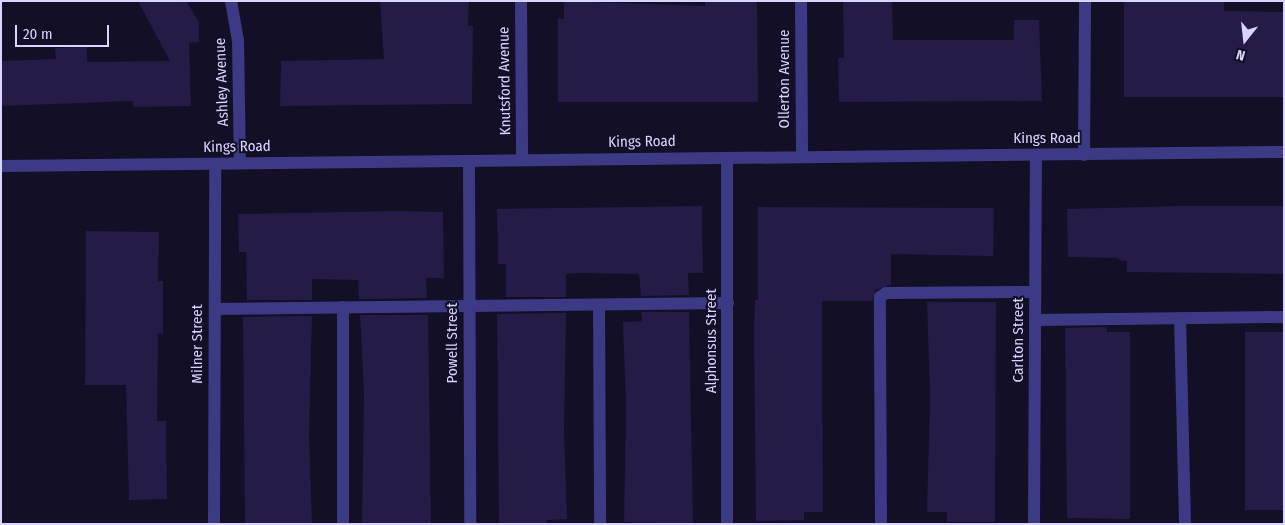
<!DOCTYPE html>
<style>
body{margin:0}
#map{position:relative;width:1285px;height:525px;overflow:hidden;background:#130f26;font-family:"Fira Sans Condensed",sans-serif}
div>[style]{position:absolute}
.building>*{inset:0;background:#241b47;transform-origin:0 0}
.minor>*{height:12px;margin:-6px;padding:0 6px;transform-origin:6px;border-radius:6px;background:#3d3a85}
span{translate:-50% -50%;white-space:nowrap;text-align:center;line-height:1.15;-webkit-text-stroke:4px #130f26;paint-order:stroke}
.street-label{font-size:15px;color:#d9d4ff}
.frame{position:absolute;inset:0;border:2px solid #d9d4ff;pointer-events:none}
.north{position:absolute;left:1220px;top:15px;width:50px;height:50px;-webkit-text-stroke:4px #130f26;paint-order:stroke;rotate:196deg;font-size:14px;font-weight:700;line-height:20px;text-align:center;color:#d9d4ff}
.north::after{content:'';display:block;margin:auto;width:18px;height:22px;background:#d9d4ff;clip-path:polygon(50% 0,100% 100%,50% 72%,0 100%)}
.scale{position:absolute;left:15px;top:25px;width:94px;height:22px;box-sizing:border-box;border:2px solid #d9d4ff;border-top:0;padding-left:6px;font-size:15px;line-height:18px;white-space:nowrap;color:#d9d4ff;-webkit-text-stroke:4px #130f26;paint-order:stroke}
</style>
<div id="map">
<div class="building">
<div style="clip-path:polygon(138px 1px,186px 1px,199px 22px,199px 42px,189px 43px,191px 106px,133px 107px,133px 101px,1px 106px,1px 61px,56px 59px,55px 48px,87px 47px,87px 62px,170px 61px)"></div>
<div style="clip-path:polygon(380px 1px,469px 1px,468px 26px,473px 26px,472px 104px,280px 106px,281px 61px,384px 59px)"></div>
<div style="clip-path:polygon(564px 1px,705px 6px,705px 1px,757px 1px,758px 102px,558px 102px,558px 19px,564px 19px)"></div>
<div style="clip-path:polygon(843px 1px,892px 1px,893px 40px,1014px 40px,1014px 20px,1039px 20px,1042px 101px,839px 102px,838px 58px,844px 58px)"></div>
<div style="clip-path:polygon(1124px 1px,1224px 1px,1224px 11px,1284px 12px,1284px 97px,1124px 97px)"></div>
<div style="clip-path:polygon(702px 206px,703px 273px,688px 273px,689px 295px,641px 296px,639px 274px,579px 273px,566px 274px,566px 297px,506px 297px,506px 264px,498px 264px,497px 209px)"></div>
<div style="clip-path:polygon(1180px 206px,1284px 206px,1284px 274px,1127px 272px,1127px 261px,1119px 260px,1119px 258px,1068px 257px,1067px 209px)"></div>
<div style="clip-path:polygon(758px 207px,994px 208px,993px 256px,891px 254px,891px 285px,875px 290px,872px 301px,822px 301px,823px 512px,804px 512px,804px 520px,756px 521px,754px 331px,755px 300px,758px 300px)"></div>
<div style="clip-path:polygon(398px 211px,443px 212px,444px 278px,426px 278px,427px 298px,359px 299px,358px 280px,312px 279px,312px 300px,247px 300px,246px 252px,239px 252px,238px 214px)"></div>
<div style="clip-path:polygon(86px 231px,159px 232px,158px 281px,163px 281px,163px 334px,158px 333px,157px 421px,166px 421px,167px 499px,129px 500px,126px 385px,85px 385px)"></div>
<div style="clip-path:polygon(927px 302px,996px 302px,995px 522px,947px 522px,947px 512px,927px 512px,930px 398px)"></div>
<div style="clip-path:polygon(641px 312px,689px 312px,693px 524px,624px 522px,626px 408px,623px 322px,642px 321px)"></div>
<div style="clip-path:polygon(566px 313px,564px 431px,567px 519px,547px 520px,547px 524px,499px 524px,497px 314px)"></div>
<div style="clip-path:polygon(360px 315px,428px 315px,431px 524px,362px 523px,364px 393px)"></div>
<div style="clip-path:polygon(312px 316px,309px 435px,312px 523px,245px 524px,243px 317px)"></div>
<div style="clip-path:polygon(1107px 327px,1107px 332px,1130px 332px,1130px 519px,1067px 518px,1065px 328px)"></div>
<div style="left:1284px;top:332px;width:178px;height:39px;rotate:90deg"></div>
</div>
<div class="minor">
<div style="left:231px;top:1px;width:40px;rotate:80deg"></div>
<div style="left:238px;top:40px;width:123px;rotate:89.1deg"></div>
<div style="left:521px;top:1px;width:159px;rotate:89.6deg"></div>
<div style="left:801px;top:1px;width:156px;rotate:89.6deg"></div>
<div style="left:1084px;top:155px;width:154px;rotate:-89.6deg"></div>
<div style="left:727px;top:158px;width:366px;rotate:90deg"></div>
<div style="left:469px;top:161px;width:363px;rotate:89.8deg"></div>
<div style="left:1px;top:166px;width:1283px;rotate:-0.63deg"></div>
<div style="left:599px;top:305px;width:219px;rotate:89.7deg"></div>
<div style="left:343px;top:307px;width:217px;rotate:90deg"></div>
<div style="left:215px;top:309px;width:513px;rotate:-0.67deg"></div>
<div style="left:1180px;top:318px;width:206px;rotate:88.6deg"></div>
<div style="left:1035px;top:320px;width:249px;rotate:-0.7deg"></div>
<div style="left:214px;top:524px;width:360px;rotate:-89.8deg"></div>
<div style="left:881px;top:524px;width:227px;rotate:-90.3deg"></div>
<div style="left:880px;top:297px;width:7px;rotate:-34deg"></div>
<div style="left:886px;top:293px;width:149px;rotate:-0.4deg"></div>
<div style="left:1034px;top:524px;width:368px;rotate:-89.7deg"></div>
</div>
<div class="street-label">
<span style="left:785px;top:79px;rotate:-90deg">Ollerton Avenue</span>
<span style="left:505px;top:81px;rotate:-91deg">Knutsford Avenue</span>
<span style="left:222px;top:82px;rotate:-92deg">Ashley Avenue</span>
<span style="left:1047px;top:139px">Kings Road</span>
<span style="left:642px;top:142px;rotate:-1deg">Kings Road</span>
<span style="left:237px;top:147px;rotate:-1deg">Kings Road</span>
<span style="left:1019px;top:340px;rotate:-90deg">Carlton Street</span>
<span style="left:712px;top:341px;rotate:-90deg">Alphonsus Street</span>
<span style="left:453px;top:343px;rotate:-90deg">Powell Street</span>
<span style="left:198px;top:344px;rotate:-90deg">Milner Street</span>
</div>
<div class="frame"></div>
<div class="north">N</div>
<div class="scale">20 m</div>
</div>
